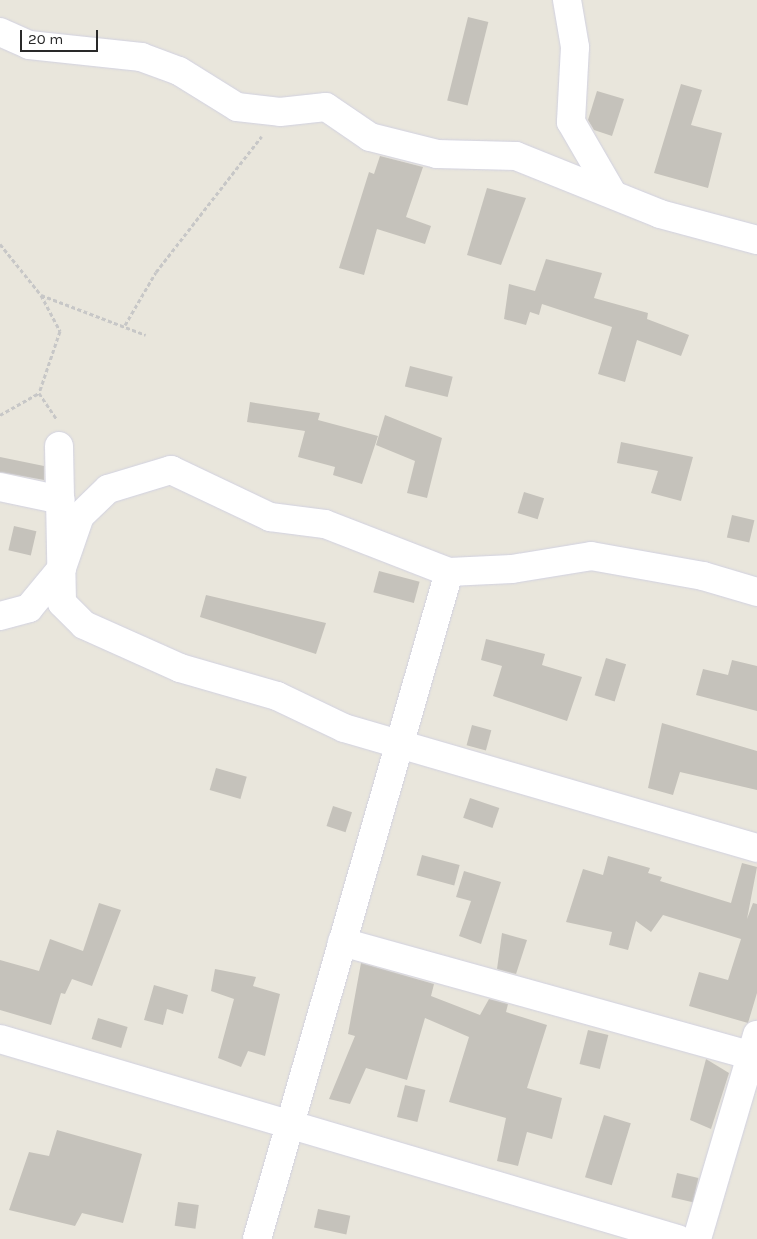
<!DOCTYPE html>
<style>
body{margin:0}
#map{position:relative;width:757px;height:1239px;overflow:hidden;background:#e9e6dc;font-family:Karla,sans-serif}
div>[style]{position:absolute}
.building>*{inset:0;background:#c5c2bb;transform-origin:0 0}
.path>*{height:3px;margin-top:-1.5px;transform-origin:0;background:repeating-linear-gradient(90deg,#c7c7c7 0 4px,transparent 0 6.5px)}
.roads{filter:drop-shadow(0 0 1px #d1d1e0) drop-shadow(0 0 1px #d1d1e0)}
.minor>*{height:28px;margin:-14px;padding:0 14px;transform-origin:14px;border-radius:14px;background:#fff}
span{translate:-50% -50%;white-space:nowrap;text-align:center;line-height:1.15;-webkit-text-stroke:4px #fff;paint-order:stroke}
.scale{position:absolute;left:20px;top:30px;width:78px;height:22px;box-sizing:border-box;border:2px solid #292929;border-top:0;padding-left:6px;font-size:15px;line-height:18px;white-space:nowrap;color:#292929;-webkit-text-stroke:4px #fff;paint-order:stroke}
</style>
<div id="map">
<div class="building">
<div style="left:468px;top:17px;width:21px;height:86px;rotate:14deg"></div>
<div style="clip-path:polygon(681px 84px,702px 90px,691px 125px,722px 133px,708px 188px,654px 173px)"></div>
<div style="clip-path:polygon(597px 91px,624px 99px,612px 136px,594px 130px,588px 120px)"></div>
<div style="clip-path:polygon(380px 156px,423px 167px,406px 217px,431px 226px,425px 244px,377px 229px,364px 275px,339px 268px,369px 172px,374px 174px)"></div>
<div style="clip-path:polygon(487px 188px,526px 198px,501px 265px,467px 255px)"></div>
<div style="clip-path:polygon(546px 259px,602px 273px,594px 298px,648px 313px,647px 319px,689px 335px,681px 356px,637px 340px,625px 382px,598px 374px,612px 327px,542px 304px,539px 315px,530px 312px,526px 325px,504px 319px,509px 284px,535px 291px)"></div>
<div style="left:410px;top:366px;width:44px;height:21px;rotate:14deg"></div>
<div style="clip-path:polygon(250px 402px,320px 413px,318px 420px,378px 436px,362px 484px,333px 475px,335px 467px,298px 457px,305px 431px,247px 422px)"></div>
<div style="clip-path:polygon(385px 415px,442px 438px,427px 498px,407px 493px,415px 461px,376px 445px)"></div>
<div style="clip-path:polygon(621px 442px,693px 457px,681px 501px,651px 493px,658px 471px,617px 463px)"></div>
<div style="clip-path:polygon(0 457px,44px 466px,44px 480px,0 472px)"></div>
<div style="left:524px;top:492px;width:21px;height:22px;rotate:17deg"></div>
<div style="left:732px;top:515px;width:23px;height:23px;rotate:13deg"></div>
<div style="left:14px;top:526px;width:23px;height:25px;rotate:13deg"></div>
<div style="left:379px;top:571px;width:42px;height:22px;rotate:15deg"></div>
<div style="clip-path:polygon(206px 595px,326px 623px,316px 654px,200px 617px)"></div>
<div style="clip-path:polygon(486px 639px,545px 654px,542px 665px,582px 677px,567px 721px,493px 696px,502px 666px,481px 660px)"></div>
<div style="left:606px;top:658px;width:21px;height:39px;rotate:17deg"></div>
<div style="clip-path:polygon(732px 660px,757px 666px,757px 711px,696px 695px,703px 669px,728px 675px)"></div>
<div style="clip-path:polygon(662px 723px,757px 751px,757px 790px,680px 772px,673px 795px,648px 788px)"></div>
<div style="left:472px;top:725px;width:20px;height:21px;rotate:15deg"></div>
<div style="left:216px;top:768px;width:32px;height:23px;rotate:16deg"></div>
<div style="left:470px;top:798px;width:31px;height:21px;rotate:19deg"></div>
<div style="left:333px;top:806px;width:20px;height:21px;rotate:18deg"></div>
<div style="left:422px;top:855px;width:39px;height:21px;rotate:15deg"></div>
<div style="clip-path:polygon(608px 856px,650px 868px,648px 873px,662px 877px,660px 881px,731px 903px,742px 863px,757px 867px,747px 919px,753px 903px,757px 904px,757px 993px,748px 1023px,689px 1006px,699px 972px,728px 980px,741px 939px,663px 915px,651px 932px,636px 921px,628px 950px,609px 945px,612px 932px,566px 922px,583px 869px,603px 875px)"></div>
<div style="clip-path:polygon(464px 871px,501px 882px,481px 944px,459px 936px,471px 901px,456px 897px)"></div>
<div style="clip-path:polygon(99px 903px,121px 910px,92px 986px,72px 979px,65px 994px,61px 993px,51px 1025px,0 1010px,0 960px,39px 971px,50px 939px,83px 951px)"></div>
<div style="clip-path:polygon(502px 933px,527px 940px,516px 974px,497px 969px)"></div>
<div style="clip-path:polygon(361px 963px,434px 984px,431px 996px,480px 1015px,489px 999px,508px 1004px,506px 1012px,547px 1025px,527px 1088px,562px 1098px,552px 1139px,527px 1132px,518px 1166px,497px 1161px,506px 1118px,449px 1102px,469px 1037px,425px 1018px,407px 1080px,366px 1068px,350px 1104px,329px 1099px,355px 1036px,348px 1034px)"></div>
<div style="clip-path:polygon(215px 969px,256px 977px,253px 986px,280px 994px,265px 1056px,248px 1051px,241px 1067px,218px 1058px,234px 999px,211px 991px)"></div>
<div style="clip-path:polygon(154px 985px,188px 995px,183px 1014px,167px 1009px,163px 1025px,144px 1020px)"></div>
<div style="left:98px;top:1018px;width:31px;height:22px;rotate:17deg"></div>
<div style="left:588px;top:1030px;width:21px;height:35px;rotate:14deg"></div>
<div style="clip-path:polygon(706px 1059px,729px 1073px,711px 1129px,690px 1120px)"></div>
<div style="left:405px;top:1085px;width:21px;height:33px;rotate:14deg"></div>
<div style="left:604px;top:1115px;width:28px;height:65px;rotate:17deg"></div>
<div style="clip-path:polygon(57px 1130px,142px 1154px,123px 1223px,82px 1213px,75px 1226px,9px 1210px,29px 1152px,49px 1156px)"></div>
<div style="left:677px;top:1173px;width:22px;height:25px;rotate:13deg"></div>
<div style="left:178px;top:1202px;width:21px;height:24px;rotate:8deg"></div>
<div style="left:318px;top:1209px;width:33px;height:19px;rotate:12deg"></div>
</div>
<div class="path">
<div style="left:0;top:244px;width:65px;rotate:51.2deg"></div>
<div style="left:41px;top:295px;width:41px;rotate:62.2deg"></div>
<div style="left:60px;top:331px;width:65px;rotate:108.7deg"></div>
<div style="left:39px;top:393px;width:32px;rotate:56deg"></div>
<div style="left:41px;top:295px;width:112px;rotate:20.9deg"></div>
<div style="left:125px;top:325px;width:61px;rotate:-59.7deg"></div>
<div style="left:156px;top:272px;width:172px;rotate:-52.1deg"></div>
<div style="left:0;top:415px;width:45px;rotate:-29.4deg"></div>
</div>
<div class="roads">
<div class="minor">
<div style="left:567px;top:0;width:48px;rotate:80.3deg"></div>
<div style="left:575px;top:47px;width:75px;rotate:93.1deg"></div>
<div style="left:571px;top:122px;width:80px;rotate:59.9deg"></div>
<div style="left:0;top:32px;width:32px;rotate:24deg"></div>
<div style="left:29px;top:45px;width:113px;rotate:6.1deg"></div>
<div style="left:141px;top:57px;width:40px;rotate:20.2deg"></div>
<div style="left:179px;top:71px;width:68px;rotate:31.8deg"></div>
<div style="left:237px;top:107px;width:43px;rotate:6.6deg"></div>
<div style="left:280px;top:112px;width:46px;rotate:-6.2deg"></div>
<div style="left:326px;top:107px;width:53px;rotate:34.3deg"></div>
<div style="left:370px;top:137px;width:69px;rotate:14.2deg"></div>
<div style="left:437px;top:154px;width:79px;rotate:1.5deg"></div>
<div style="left:516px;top:156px;width:155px;rotate:21.9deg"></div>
<div style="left:660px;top:214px;width:100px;rotate:15deg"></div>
<div style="left:59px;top:446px;width:157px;rotate:88.9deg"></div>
<div style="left:62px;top:603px;width:31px;rotate:45deg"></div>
<div style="left:84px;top:625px;width:105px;rotate:24.1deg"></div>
<div style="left:180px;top:668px;width:101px;rotate:16.1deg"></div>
<div style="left:277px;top:696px;width:74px;rotate:25.5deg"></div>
<div style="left:344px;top:728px;width:430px;rotate:16.2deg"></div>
<div style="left:0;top:487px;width:62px;rotate:12deg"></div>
<div style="left:0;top:616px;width:30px;rotate:-15deg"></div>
<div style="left:29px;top:608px;width:52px;rotate:-50.5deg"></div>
<div style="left:62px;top:568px;width:55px;rotate:-70.9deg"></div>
<div style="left:80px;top:516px;width:39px;rotate:-44deg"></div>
<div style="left:108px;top:489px;width:66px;rotate:-16.8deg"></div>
<div style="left:171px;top:470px;width:110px;rotate:25.4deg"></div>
<div style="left:270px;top:517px;width:55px;rotate:7.3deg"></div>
<div style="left:325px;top:524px;width:133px;rotate:21.2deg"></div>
<div style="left:449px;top:572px;width:63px;rotate:-2.7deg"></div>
<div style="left:512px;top:569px;width:80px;rotate:-9.3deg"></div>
<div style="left:591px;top:556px;width:114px;rotate:10.1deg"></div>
<div style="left:703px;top:576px;width:56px;rotate:16.5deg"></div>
<div style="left:342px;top:942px;width:431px;rotate:15.5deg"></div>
<div style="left:0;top:1039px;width:707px;rotate:16.44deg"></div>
<div style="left:257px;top:1239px;width:694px;rotate:-73.94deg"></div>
<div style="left:697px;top:1239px;width:213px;rotate:-73.6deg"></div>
</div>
</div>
<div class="scale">20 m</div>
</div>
